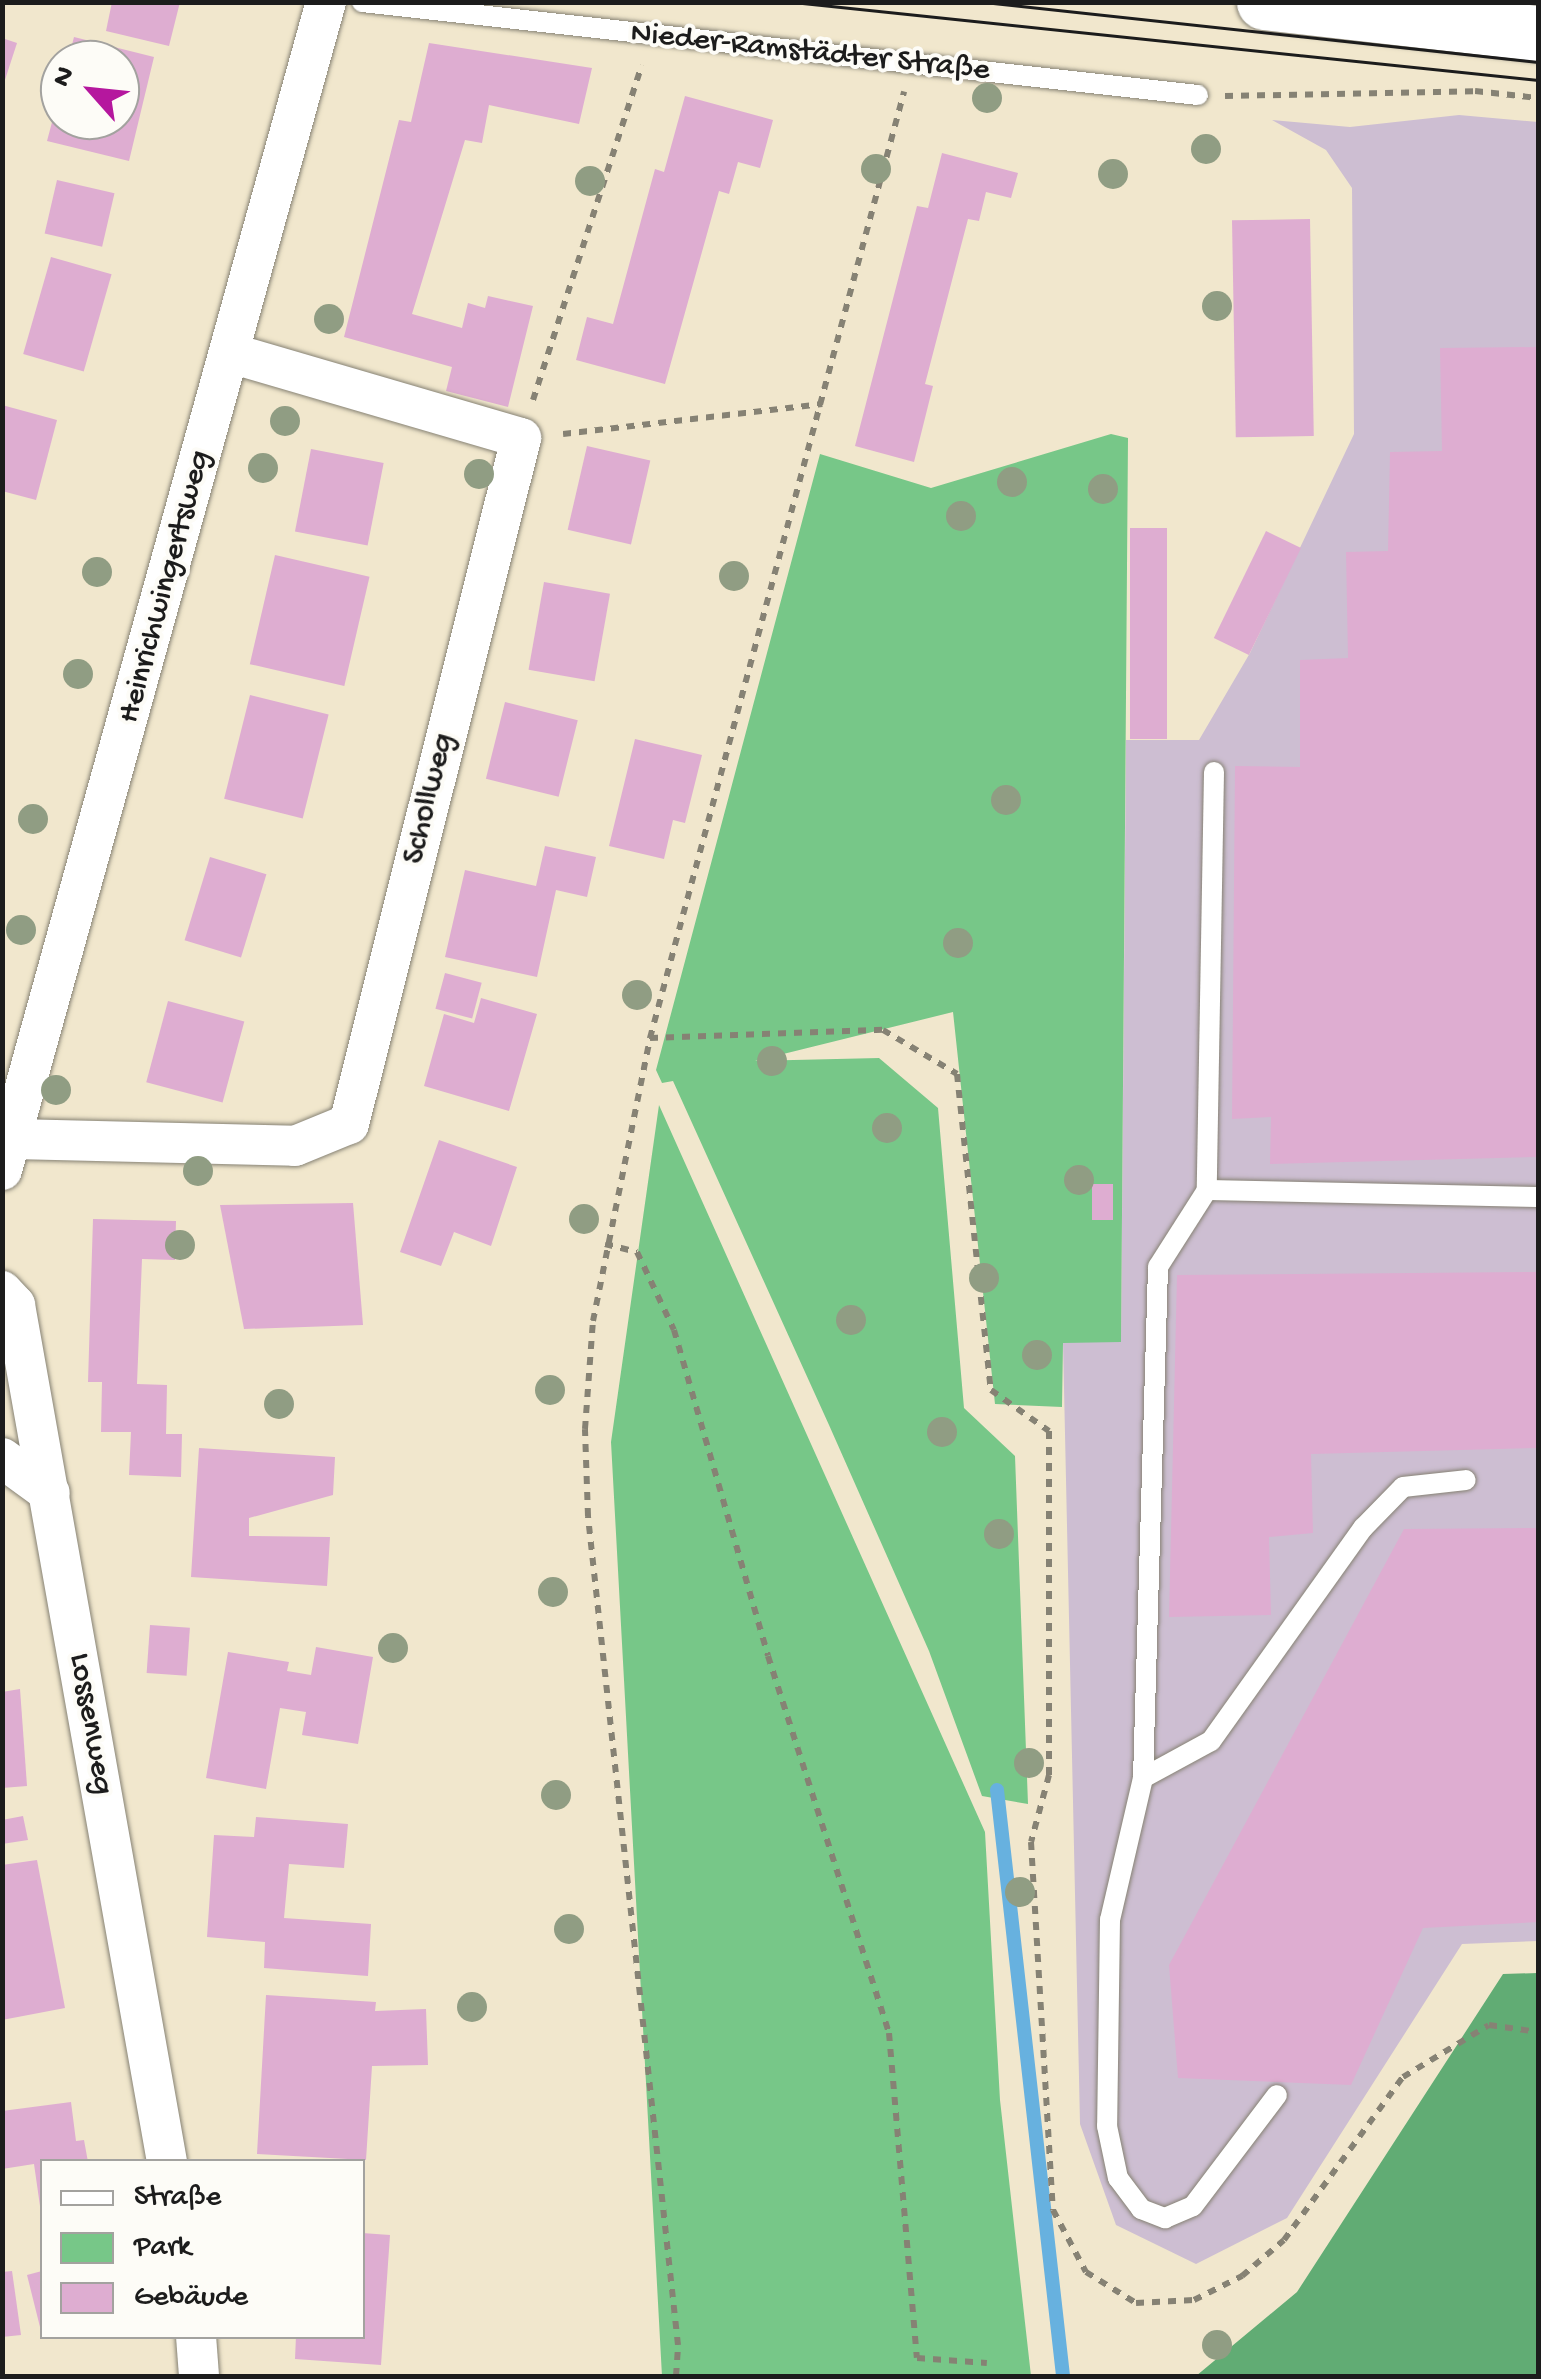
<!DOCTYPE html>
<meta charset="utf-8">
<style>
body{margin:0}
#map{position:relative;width:1541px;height:2379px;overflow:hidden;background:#f1e7cd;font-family:"Gochi Hand",sans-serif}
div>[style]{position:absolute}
.industrial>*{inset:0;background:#cdbed2}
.green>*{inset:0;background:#77c788}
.forest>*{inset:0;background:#61ac74}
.stream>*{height:14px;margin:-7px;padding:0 7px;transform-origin:7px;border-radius:7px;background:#67b1df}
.building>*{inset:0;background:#deadd1;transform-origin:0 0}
.path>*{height:6px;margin-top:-3px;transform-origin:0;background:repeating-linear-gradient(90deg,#868274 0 8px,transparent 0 16px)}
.roads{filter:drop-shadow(0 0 2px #868274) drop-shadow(0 0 2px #868274)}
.lane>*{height:20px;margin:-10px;padding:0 10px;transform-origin:10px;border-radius:10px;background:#fff}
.street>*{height:40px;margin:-20px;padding:0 20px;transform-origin:20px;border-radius:20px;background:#fff}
.primary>*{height:55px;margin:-27.5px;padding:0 27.5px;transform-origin:27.5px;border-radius:27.5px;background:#fff}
.tram>*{height:2.5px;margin:-1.25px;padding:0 1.25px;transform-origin:1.25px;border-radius:1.25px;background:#1c1c1c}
.trees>*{width:30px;height:30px;margin:-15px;border-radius:50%;background:#909d83}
span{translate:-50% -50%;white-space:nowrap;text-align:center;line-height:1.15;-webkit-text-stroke:8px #fdfcf7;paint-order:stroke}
.street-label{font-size:32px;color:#1c1c1c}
.frame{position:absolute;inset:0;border:5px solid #1c1c1c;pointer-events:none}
.legend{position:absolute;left:40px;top:2159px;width:325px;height:180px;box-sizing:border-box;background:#fdfcf7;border:2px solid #a3a29f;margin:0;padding:12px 18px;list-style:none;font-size:30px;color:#1c1c1c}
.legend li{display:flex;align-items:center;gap:20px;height:50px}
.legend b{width:50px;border:2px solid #a3a29f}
.north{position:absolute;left:40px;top:40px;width:100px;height:100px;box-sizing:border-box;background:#fdfcf7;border:2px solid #a3a29f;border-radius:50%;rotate:297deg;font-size:28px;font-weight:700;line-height:40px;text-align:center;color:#1c1c1c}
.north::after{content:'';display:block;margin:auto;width:35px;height:45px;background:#b5179e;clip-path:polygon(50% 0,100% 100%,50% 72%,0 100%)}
</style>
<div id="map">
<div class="industrial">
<div style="clip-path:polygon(1459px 115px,1538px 122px,1538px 1941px,1462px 1944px,1287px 2218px,1196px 2264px,1116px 2225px,1080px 2124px,1063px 1342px,1121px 1341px,1126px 740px,1199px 740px,1250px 653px,1354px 434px,1352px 188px,1326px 150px,1272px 120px,1350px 127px)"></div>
</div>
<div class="green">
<div style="clip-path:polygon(1111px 434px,1128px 438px,1121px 1342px,1063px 1343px,1062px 1407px,995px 1404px,953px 1012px,755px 1061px,879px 1058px,938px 1108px,964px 1408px,1015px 1456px,1028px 1804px,982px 1796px,929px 1651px,829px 1425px,673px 1081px,662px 1083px,656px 1070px,820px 454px,931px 488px)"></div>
<div style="clip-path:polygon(659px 1105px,985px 1832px,1000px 2100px,1031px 2376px,662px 2376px,611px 1442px)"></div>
</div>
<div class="forest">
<div style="clip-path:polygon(1538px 1973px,1538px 2376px,1196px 2376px,1297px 2292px,1503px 1974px)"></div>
</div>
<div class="stream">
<div style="left:997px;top:1790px;width:590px;rotate:83.57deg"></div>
</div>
<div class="building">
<div style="clip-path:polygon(112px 2px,180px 2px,169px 46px,106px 31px)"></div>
<div style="clip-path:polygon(74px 37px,154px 57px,129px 161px,47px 141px,59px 96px,60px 120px,120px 120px,120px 60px,68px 60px)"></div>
<div style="clip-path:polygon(2px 38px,17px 43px,3px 86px,2px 85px)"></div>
<div style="clip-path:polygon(429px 43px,592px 68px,579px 124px,489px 105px,482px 143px,465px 140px,412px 314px,462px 328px,468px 303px,485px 308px,488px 296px,533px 306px,508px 407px,446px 391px,452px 367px,344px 337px,399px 120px,411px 122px)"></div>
<div style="clip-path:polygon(685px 96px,773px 120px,760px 168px,738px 162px,729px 194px,719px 191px,665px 384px,576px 360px,587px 317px,613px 324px,655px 169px,664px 172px)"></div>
<div style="clip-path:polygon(942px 153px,1018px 173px,1011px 198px,986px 192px,979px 221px,968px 219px,925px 384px,933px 386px,914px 462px,855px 446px,917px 206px,928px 208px)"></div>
<div style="left:57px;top:180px;width:59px;height:55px;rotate:13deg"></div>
<div style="left:1310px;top:219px;width:217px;height:78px;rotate:89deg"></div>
<div style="left:51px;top:257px;width:63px;height:101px;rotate:16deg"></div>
<div style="clip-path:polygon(1538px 347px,1538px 1157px,1270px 1164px,1271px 1117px,1232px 1119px,1235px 766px,1300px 767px,1300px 660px,1348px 658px,1346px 552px,1388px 551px,1390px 452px,1442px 451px,1440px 348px)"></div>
<div style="clip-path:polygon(2px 405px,57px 420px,36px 500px,2px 491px)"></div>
<div style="left:587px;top:446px;width:65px;height:86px;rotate:13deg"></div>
<div style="left:311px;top:449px;width:74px;height:84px;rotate:11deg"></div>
<div style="left:1130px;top:528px;width:37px;height:211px"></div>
<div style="left:1266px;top:531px;width:39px;height:119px;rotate:26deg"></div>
<div style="left:275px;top:555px;width:97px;height:112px;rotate:13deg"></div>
<div style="left:544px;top:582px;width:67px;height:89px;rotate:10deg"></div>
<div style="left:250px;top:695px;width:81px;height:107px;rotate:14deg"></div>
<div style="left:505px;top:702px;width:75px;height:79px;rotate:14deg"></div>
<div style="clip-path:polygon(635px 739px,702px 755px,685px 823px,673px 820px,664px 859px,609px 846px)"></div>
<div style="clip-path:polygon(545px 846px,596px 857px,587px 897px,556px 890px,537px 977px,445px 957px,465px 870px,536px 886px)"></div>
<div style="left:210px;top:857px;width:59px;height:87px;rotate:17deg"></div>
<div style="left:445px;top:973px;width:38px;height:37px;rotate:15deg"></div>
<div style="clip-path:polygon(481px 998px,537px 1014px,509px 1111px,424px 1086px,444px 1014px,474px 1023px)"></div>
<div style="left:168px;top:1001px;width:79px;height:84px;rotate:15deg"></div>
<div style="clip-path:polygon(439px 1140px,517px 1167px,491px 1246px,454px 1232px,441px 1266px,400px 1252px)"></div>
<div style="left:1092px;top:1184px;width:21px;height:36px"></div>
<div style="clip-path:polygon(353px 1203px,363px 1325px,244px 1329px,220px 1205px)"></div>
<div style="clip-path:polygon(93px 1219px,176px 1221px,175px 1260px,142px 1259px,137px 1384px,167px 1385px,166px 1434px,182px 1434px,181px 1477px,129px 1475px,131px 1432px,101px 1432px,102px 1382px,88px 1382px)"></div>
<div style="clip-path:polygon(1538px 1272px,1538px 1448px,1311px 1454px,1313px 1533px,1269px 1537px,1271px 1615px,1169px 1617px,1177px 1275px)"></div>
<div style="clip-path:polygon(199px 1448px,335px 1457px,333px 1495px,249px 1518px,249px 1536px,330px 1537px,327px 1586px,191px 1577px)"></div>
<div style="clip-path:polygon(1538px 1528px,1538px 1922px,1423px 1928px,1351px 2085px,1178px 2078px,1169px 1965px,1404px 1529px)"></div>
<div style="left:150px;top:1625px;width:40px;height:48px;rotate:4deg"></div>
<div style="clip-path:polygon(316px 1647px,373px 1657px,358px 1744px,302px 1735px,306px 1712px,280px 1708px,266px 1789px,206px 1778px,228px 1652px,289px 1662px,287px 1671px,311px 1675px)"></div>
<div style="clip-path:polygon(20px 1689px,27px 1786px,2px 1788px,2px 1692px)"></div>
<div style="clip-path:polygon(23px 1816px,28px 1840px,2px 1844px,2px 1820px)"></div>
<div style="clip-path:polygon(256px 1817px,348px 1824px,344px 1868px,289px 1864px,284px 1918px,371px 1924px,368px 1976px,264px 1968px,265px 1942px,207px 1937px,214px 1835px,254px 1837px)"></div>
<div style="clip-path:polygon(37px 1860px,65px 2008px,2px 2020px,2px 1865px)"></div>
<div style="clip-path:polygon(266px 1995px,376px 2002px,375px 2011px,426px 2009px,428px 2065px,372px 2066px,366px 2160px,257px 2154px)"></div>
<div style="clip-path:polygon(71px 2102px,76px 2141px,84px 2140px,88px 2162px,42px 2162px,40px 2206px,34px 2164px,2px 2169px,2px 2111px)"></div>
<div style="clip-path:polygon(362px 2233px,390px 2235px,381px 2365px,295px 2359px,296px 2336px,362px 2336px)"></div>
<div style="clip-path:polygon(12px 2271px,21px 2335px,2px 2337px,2px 2272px)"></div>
<div style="clip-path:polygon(42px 2271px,42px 2331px,41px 2331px,27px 2275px)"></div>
</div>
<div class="path">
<div style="left:1225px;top:96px;width:250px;rotate:-1.1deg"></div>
<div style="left:1475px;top:91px;width:63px;rotate:6.3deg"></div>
<div style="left:533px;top:400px;width:352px;rotate:-72deg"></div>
<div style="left:563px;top:434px;width:261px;rotate:-6.6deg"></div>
<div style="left:650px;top:1038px;width:233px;rotate:-2deg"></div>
<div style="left:883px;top:1030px;width:86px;rotate:30.7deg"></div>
<div style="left:957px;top:1074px;width:318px;rotate:83.9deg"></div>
<div style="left:991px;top:1390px;width:71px;rotate:35.3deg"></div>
<div style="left:1049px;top:1431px;width:344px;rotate:90deg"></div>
<div style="left:1049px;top:1775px;width:69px;rotate:105deg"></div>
<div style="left:1031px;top:1842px;width:369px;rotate:86.6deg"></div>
<div style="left:1053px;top:2210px;width:70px;rotate:62deg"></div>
<div style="left:1086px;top:2272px;width:59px;rotate:31.8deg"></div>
<div style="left:1136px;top:2303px;width:58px;rotate:-3deg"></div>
<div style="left:1194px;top:2300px;width:54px;rotate:-26.6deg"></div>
<div style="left:1242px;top:2276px;width:55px;rotate:-40.6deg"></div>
<div style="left:1284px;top:2240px;width:202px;rotate:-53.9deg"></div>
<div style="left:1403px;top:2077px;width:100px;rotate:-31.2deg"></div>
<div style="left:1489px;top:2025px;width:49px;rotate:8.1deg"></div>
<div style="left:605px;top:1244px;width:33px;rotate:14deg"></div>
<div style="left:637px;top:1252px;width:86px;rotate:64.6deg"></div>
<div style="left:674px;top:1330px;width:339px;rotate:73.9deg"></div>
<div style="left:768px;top:1656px;width:396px;rotate:72.2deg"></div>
<div style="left:889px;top:2033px;width:326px;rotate:85.1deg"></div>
<div style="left:917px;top:2358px;width:70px;rotate:4.1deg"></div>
<div style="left:676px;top:2376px;width:31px;rotate:-86deg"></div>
<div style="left:678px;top:2345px;width:834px;rotate:-96.2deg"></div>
<div style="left:588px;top:1516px;width:87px;rotate:-92deg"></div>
<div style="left:585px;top:1429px;width:108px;rotate:-85.8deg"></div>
<div style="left:593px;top:1321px;width:289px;rotate:-78.6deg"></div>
<div style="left:650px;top:1038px;width:980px;rotate:-74.97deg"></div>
</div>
<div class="roads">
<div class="lane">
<div style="left:362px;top:2px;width:841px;rotate:6.35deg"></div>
<div style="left:1214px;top:772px;width:418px;rotate:91deg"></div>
<div style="left:1207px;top:1190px;width:331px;rotate:1.2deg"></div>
<div style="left:1207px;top:1190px;width:91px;rotate:122.5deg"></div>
<div style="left:1158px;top:1267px;width:511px;rotate:91.68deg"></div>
<div style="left:1143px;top:1778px;width:146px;rotate:103.1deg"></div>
<div style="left:1110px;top:1920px;width:206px;rotate:90.8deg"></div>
<div style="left:1107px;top:2126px;width:53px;rotate:78.1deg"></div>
<div style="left:1118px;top:2178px;width:39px;rotate:53deg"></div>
<div style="left:1141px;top:2209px;width:26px;rotate:21deg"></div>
<div style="left:1165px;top:2218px;width:30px;rotate:-23deg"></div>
<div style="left:1193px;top:2206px;width:139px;rotate:-52.9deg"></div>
<div style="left:1143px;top:1778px;width:77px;rotate:-28.6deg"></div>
<div style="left:1211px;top:1741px;width:262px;rotate:-54.5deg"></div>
<div style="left:1363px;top:1528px;width:57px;rotate:-45.7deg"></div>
<div style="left:1403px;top:1487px;width:63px;rotate:-6.3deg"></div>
</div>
<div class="street">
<div style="left:14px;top:1139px;width:281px;rotate:1.4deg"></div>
<div style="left:295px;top:1146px;width:58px;rotate:-22.2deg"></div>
<div style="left:349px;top:1124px;width:707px;rotate:-75.92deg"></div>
<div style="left:521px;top:438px;width:302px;rotate:-163.7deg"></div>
<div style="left:2px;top:1170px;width:1212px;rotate:-74.5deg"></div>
<div style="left:2px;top:1291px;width:19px;rotate:47deg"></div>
<div style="left:15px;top:1305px;width:870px;rotate:79.94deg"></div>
<div style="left:2px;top:1458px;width:59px;rotate:36.1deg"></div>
<div style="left:196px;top:2336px;width:40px;rotate:85.7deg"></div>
</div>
<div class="primary">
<div style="left:1264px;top:2px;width:276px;rotate:6.5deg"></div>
</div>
</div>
<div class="tram">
<div style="left:793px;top:2px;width:749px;rotate:5.98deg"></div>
<div style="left:984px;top:2px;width:557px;rotate:6.18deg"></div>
</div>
<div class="trees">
<div style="left:987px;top:98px"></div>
<div style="left:1206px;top:149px"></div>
<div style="left:876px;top:169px"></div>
<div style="left:1113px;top:174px"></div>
<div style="left:590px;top:181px"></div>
<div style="left:1217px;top:306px"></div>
<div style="left:329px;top:319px"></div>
<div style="left:285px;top:421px"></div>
<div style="left:263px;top:468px"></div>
<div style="left:479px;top:474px"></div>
<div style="left:1012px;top:482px"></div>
<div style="left:1103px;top:489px"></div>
<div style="left:961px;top:516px"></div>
<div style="left:97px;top:572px"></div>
<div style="left:734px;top:576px"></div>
<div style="left:78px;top:674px"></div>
<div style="left:1006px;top:800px"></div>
<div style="left:33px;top:819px"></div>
<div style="left:21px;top:930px"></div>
<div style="left:958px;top:943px"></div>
<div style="left:637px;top:995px"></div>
<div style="left:772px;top:1061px"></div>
<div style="left:56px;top:1090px"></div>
<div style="left:887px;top:1128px"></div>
<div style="left:198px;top:1171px"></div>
<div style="left:1079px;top:1180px"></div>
<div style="left:584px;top:1219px"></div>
<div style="left:180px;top:1245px"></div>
<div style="left:984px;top:1278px"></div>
<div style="left:851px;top:1320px"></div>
<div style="left:1037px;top:1355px"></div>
<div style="left:550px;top:1390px"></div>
<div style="left:279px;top:1404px"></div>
<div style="left:942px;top:1432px"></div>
<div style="left:999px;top:1534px"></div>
<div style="left:553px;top:1592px"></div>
<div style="left:393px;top:1648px"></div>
<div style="left:1029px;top:1763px"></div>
<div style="left:556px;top:1795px"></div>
<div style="left:1020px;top:1892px"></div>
<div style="left:569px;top:1929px"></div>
<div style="left:472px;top:2007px"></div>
<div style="left:1217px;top:2345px"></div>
</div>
<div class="street-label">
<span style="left:810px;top:53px;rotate:6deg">Nieder-Ramstädter Straße</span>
<span style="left:166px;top:587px;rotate:-75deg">Heinrichwingertsweg</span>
<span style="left:430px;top:799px;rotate:-76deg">Schollweg</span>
<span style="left:90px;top:1724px;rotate:80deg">Lossenweg</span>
</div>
<div class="frame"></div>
<ul class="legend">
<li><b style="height:12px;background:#fff"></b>Straße</li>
<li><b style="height:28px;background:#77c788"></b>Park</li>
<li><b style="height:28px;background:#deadd1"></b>Gebäude</li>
</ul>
<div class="north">N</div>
</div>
